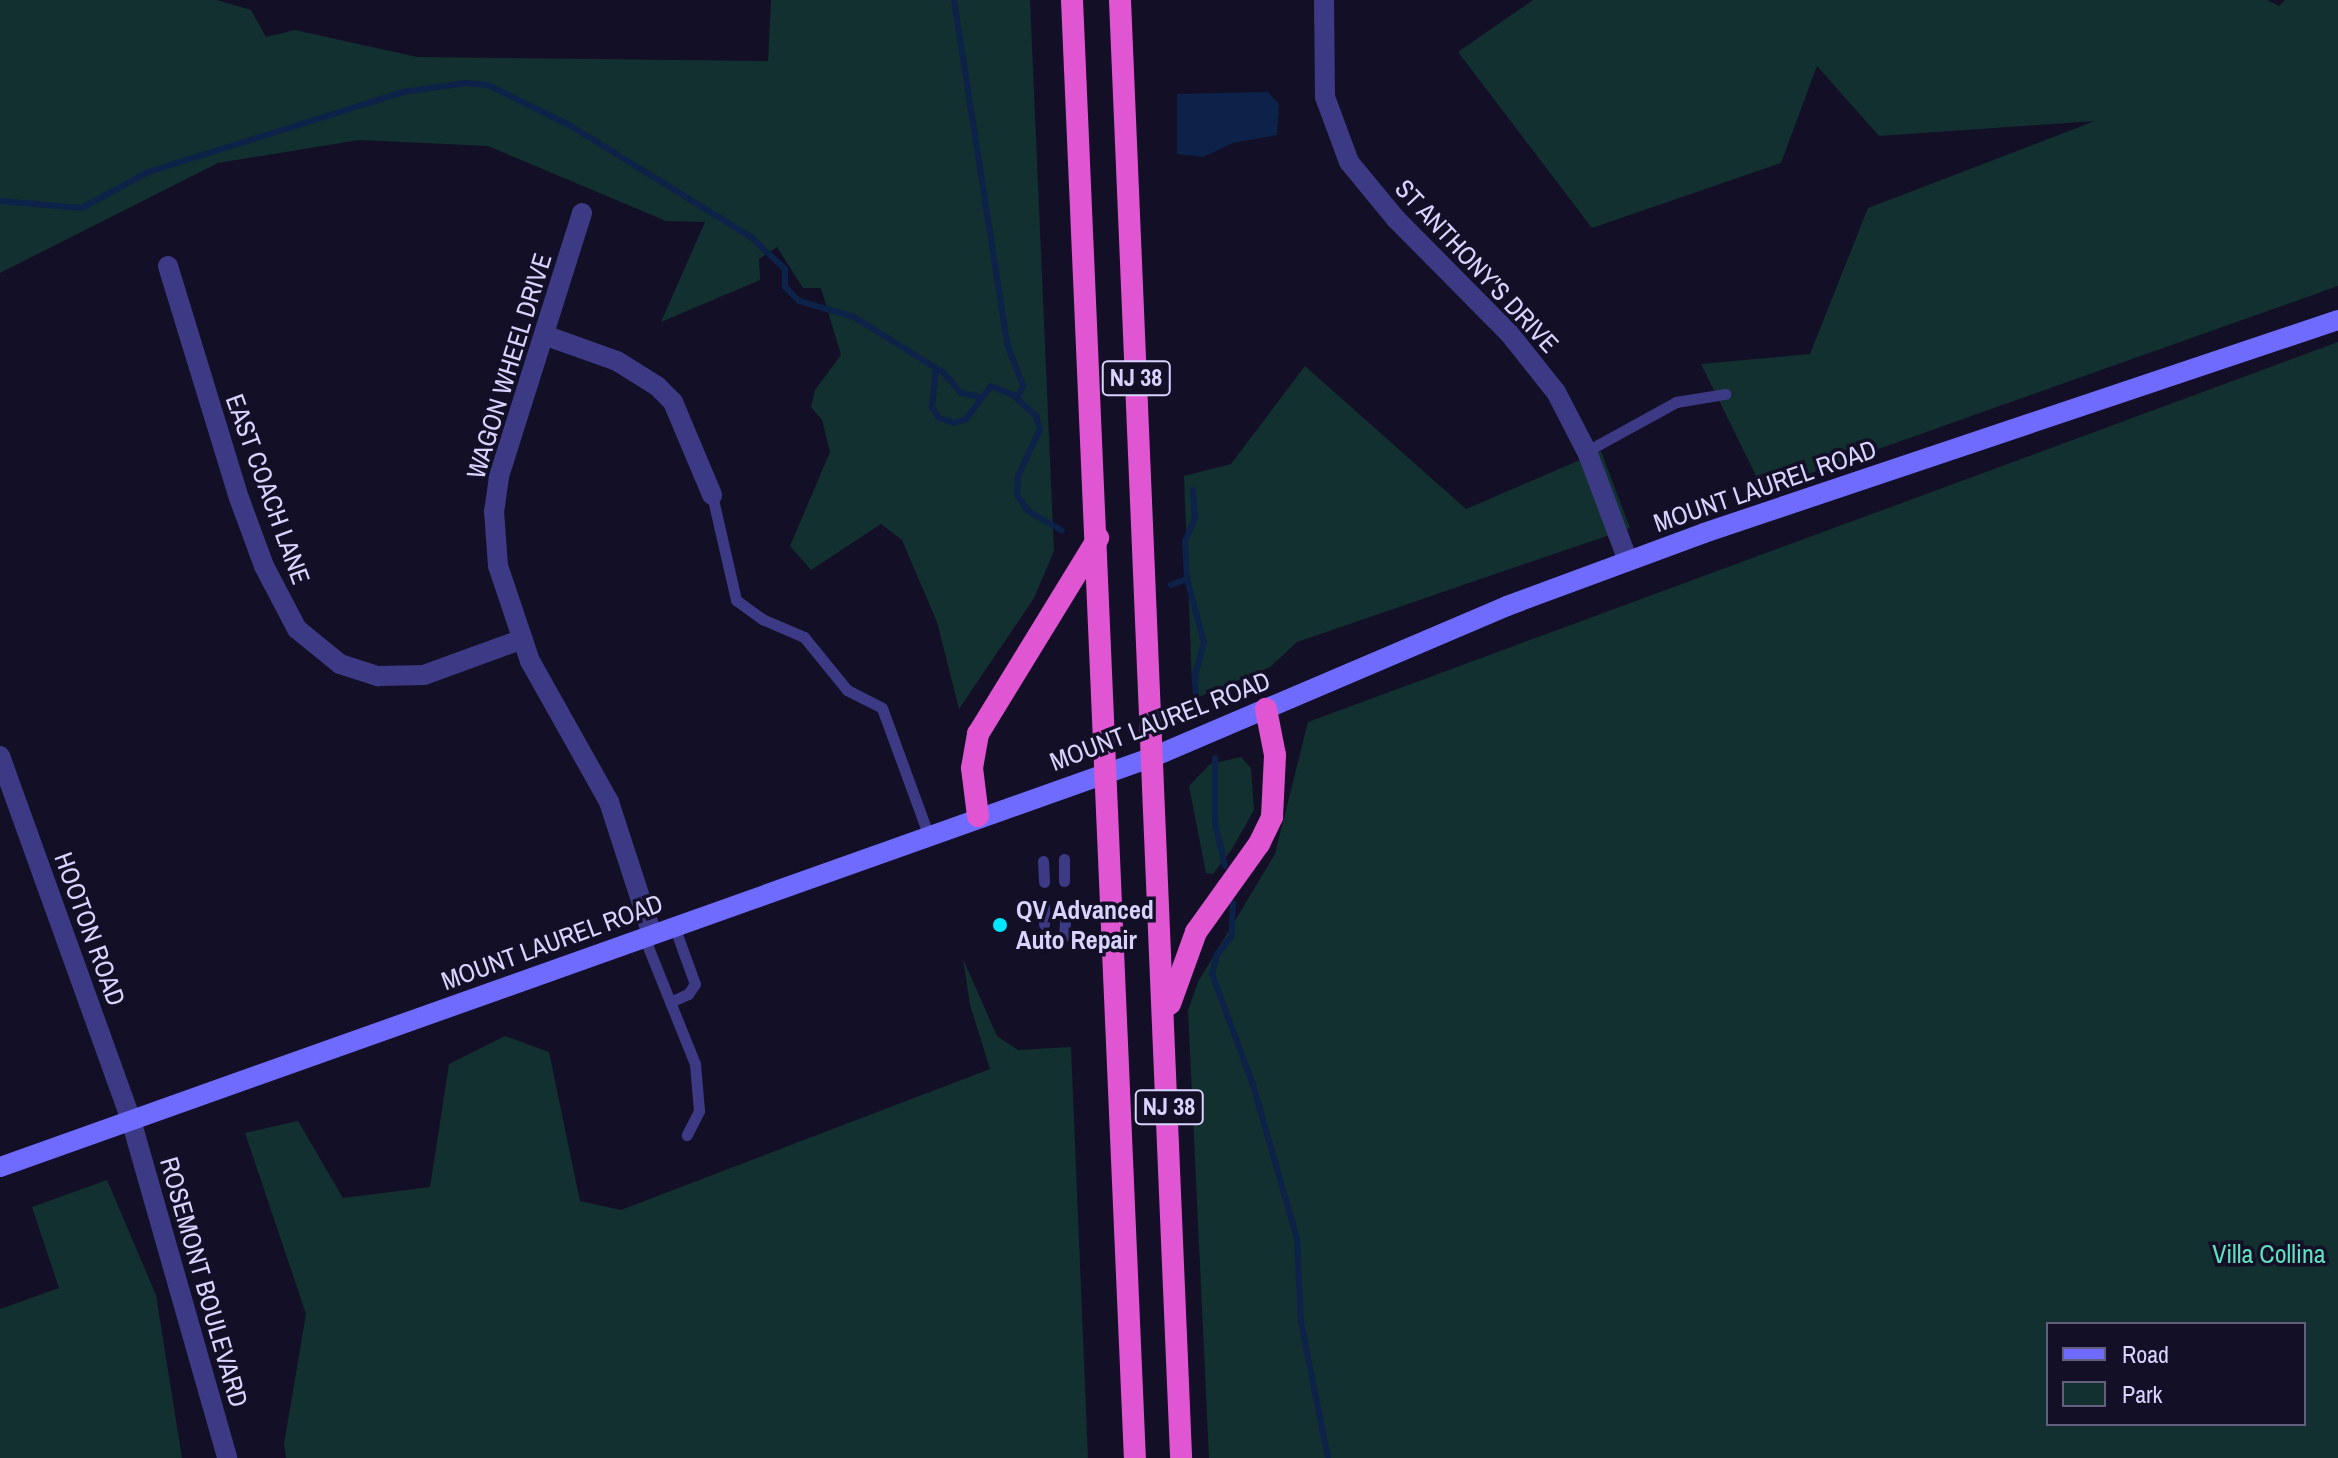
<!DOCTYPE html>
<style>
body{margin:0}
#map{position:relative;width:2338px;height:1458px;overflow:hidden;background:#130f26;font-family:"Archivo Narrow",sans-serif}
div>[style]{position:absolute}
.green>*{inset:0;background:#12302f}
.water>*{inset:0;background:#0c2248}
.stream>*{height:6px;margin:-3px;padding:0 3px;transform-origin:3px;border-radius:3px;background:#0c2248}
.service>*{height:11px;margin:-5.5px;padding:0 5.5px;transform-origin:5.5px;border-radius:5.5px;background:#3d3a85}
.minor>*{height:20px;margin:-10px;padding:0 10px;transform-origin:10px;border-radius:10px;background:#3d3a85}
.secondary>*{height:20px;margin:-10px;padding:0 10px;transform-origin:10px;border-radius:10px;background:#6f6bff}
.trunk>*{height:22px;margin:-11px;padding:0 11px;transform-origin:11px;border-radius:11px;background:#e055d1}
.dots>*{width:22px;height:22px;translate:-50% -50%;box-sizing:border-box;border:4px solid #130f26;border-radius:50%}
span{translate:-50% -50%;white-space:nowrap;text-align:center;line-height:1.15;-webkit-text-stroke:7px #130f26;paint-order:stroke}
.shield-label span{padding:2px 6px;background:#130f26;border:2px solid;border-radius:6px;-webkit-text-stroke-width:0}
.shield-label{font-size:24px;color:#d9d4ff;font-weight:700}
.street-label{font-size:26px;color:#d9d4ff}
.poi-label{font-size:26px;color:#d9d4ff;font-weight:700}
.left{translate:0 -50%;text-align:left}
.park-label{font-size:26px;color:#5fe0c0}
.legend{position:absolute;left:2046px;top:1322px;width:260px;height:104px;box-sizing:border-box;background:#130f26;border:2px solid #625e7d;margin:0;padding:10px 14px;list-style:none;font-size:24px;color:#d9d4ff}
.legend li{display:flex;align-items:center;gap:16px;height:40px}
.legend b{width:40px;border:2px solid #625e7d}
</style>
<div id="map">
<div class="green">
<div style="clip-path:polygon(0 0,217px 0,251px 10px,266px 37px,295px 30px,417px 57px,768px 61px,771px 0,1030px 0,1054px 551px,1034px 598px,959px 709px,937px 622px,902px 540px,881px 524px,811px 570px,790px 546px,830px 452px,822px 420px,811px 407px,815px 390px,841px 355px,821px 288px,803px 288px,777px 247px,759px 259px,760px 280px,661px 322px,705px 222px,666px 221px,488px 146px,359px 140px,218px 163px,0 273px)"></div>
<div style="clip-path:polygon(1533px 0,2267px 0,2279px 6px,2285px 0,2338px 0,2338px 286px,1763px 490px,1701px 364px,1810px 354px,1868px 208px,2095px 121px,1879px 136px,1817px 66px,1781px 163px,1592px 228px,1458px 52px)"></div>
<div style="clip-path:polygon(evenodd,2338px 342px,2338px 1458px,1209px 1458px,1188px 1010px,1198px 982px,1275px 854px,1308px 722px,2338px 342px,2048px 1324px,2304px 1324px,2304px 1424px,2048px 1424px,2048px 1324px)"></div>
<div style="clip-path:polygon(1305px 366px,1466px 509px,1601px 451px,1630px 528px,1297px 642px,1270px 667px,1199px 697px,1192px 685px,1184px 476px,1231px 464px)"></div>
<div style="clip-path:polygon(1241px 757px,1251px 768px,1254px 810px,1232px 849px,1213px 874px,1206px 873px,1189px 786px,1210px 764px)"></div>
<div style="clip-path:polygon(963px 959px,997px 1036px,1018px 1050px,1071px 1047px,1088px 1458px,286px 1458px,284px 1444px,306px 1314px,245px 1133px,298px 1121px,343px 1198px,430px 1187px,449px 1064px,505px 1036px,549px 1052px,580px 1201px,621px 1210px,990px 1069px,970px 1005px)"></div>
<div style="clip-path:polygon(107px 1180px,156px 1295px,182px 1458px,0 1458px,0 1309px,59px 1288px,32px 1207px)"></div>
</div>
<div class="water">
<div style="clip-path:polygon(1268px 92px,1279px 104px,1277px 135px,1233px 143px,1203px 157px,1177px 154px,1177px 94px)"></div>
</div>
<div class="stream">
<div style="left:954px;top:0;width:348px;rotate:81.2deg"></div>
<div style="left:1007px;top:344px;width:45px;rotate:69.1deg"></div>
<div style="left:1023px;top:386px;width:13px;rotate:117deg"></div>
<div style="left:0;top:201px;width:82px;rotate:4.9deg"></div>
<div style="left:82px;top:208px;width:75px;rotate:-28.6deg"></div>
<div style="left:148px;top:172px;width:267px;rotate:-17.4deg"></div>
<div style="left:403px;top:92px;width:64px;rotate:-8.1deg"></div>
<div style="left:466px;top:83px;width:22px;rotate:5deg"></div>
<div style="left:488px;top:85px;width:93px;rotate:26.3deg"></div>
<div style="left:571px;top:126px;width:211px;rotate:31.7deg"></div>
<div style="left:751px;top:237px;width:47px;rotate:43.3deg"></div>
<div style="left:785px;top:269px;width:18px;rotate:90deg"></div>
<div style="left:785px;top:287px;width:20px;rotate:45deg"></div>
<div style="left:799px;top:301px;width:57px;rotate:16.2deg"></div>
<div style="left:854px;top:317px;width:106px;rotate:31.9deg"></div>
<div style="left:944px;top:373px;width:26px;rotate:50deg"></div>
<div style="left:961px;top:393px;width:19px;rotate:12deg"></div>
<div style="left:936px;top:369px;width:38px;rotate:96deg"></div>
<div style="left:932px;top:407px;width:13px;rotate:58deg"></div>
<div style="left:939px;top:418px;width:16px;rotate:18deg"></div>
<div style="left:954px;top:423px;width:13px;rotate:-18deg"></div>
<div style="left:966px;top:419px;width:41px;rotate:-52.9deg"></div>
<div style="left:991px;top:386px;width:24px;rotate:22deg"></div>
<div style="left:1013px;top:395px;width:31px;rotate:42deg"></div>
<div style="left:1036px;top:416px;width:14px;rotate:73deg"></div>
<div style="left:1040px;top:429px;width:52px;rotate:115.1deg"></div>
<div style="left:1018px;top:476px;width:19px;rotate:93deg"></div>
<div style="left:1017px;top:495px;width:19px;rotate:55deg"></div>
<div style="left:1028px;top:511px;width:39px;rotate:30deg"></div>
<div style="left:1193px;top:490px;width:28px;rotate:86deg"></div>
<div style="left:1195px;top:518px;width:25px;rotate:113deg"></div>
<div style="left:1185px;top:541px;width:38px;rotate:87deg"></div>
<div style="left:1187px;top:579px;width:65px;rotate:74.9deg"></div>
<div style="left:1204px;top:642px;width:34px;rotate:105deg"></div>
<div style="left:1195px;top:675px;width:31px;rotate:88deg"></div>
<div style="left:1171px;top:585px;width:17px;rotate:-21deg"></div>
<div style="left:1215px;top:758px;width:65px;rotate:90deg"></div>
<div style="left:1215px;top:823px;width:44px;rotate:76.9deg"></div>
<div style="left:1233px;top:903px;width:34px;rotate:93deg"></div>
<div style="left:1231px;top:937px;width:22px;rotate:129deg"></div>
<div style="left:1217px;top:954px;width:21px;rotate:104deg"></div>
<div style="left:1212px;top:974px;width:118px;rotate:69.7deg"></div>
<div style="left:1253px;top:1085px;width:159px;rotate:74deg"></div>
<div style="left:1297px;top:1238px;width:84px;rotate:87.3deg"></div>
<div style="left:1301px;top:1322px;width:139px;rotate:78.8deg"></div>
</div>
<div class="service">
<div style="left:1587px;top:451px;width:102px;rotate:-28.8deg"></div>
<div style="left:1676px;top:402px;width:50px;rotate:-9.3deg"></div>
<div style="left:712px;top:495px;width:108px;rotate:77.1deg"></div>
<div style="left:736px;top:600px;width:32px;rotate:36deg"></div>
<div style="left:762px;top:619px;width:46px;rotate:23.2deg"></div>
<div style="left:804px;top:637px;width:68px;rotate:50.9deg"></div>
<div style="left:847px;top:690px;width:39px;rotate:27deg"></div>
<div style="left:882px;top:708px;width:134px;rotate:69.9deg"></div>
<div style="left:1064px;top:859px;width:22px;rotate:90deg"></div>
<div style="left:1043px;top:861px;width:21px;rotate:87deg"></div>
<div style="left:1044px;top:907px;width:17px;rotate:90deg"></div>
<div style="left:1064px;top:936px;width:16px;rotate:-86deg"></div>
<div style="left:644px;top:937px;width:137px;rotate:68.1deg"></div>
<div style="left:695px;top:1064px;width:47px;rotate:85.1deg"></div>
<div style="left:699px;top:1111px;width:27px;rotate:117deg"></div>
<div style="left:670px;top:1002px;width:20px;rotate:-24deg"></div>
<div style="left:688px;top:994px;width:12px;rotate:-55deg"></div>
<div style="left:695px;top:984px;width:62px;rotate:-109.9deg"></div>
</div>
<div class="minor">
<div style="left:1324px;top:0;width:97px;rotate:89.4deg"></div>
<div style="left:1325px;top:97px;width:69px;rotate:69.7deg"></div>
<div style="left:1349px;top:162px;width:74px;rotate:50.5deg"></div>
<div style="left:1396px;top:219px;width:161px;rotate:45.3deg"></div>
<div style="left:1509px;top:333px;width:75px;rotate:51.5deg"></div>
<div style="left:1556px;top:392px;width:70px;rotate:62.7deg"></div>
<div style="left:1588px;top:454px;width:114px;rotate:69.5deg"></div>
<div style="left:582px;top:213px;width:277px;rotate:107.5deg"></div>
<div style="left:499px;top:477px;width:34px;rotate:98deg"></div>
<div style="left:494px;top:511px;width:55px;rotate:85.8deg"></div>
<div style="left:498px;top:566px;width:100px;rotate:71.4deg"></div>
<div style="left:530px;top:661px;width:162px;rotate:60.7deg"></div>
<div style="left:609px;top:802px;width:139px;rotate:72deg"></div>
<div style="left:168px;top:266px;width:243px;rotate:73deg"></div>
<div style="left:239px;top:498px;width:72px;rotate:69.8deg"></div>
<div style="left:264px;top:566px;width:71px;rotate:62.4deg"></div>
<div style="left:297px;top:629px;width:55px;rotate:39.1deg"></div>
<div style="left:340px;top:664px;width:40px;rotate:18deg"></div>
<div style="left:378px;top:676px;width:46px;rotate:-1.2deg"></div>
<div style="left:424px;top:675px;width:105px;rotate:-20deg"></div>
<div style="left:544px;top:335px;width:77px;rotate:19.6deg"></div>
<div style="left:617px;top:361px;width:47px;rotate:32deg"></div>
<div style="left:657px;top:386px;width:23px;rotate:45deg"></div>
<div style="left:673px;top:402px;width:101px;rotate:67.2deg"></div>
<div style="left:0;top:756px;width:387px;rotate:70.2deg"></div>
<div style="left:131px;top:1120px;width:351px;rotate:74.1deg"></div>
</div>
<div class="secondary">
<div style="left:0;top:1167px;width:1224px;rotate:-19.58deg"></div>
<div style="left:1153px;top:757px;width:385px;rotate:-23.1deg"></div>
<div style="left:1507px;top:606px;width:210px;rotate:-20.3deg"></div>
<div style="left:1704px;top:533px;width:669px;rotate:-18.57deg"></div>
</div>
<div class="trunk">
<div style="left:1072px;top:0;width:1459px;rotate:87.53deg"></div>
<div style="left:1120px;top:0;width:1459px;rotate:87.6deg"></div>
<div style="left:978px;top:816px;width:48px;rotate:-97.1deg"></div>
<div style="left:972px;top:768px;width:35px;rotate:-80deg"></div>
<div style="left:978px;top:734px;width:230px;rotate:-58.5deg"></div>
<div style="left:1170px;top:1004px;width:77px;rotate:-70.1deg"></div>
<div style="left:1196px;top:932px;width:108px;rotate:-54.4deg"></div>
<div style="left:1259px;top:844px;width:30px;rotate:-64deg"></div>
<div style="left:1272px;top:817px;width:62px;rotate:-87.2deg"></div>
<div style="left:1275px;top:755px;width:47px;rotate:-101.1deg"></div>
</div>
<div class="dots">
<div style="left:1000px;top:925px;background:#00e5ff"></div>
</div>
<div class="shield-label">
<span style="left:1136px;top:378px">NJ 38</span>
<span style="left:1169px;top:1107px">NJ 38</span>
</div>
<div class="street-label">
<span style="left:1477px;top:266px;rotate:47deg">ST ANTHONY'S DRIVE</span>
<span style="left:509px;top:366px;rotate:-73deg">WAGON WHEEL DRIVE</span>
<span style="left:1765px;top:486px;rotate:-19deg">MOUNT LAUREL ROAD</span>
<span style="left:268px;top:489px;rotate:70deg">EAST COACH LANE</span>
<span style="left:1160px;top:721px;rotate:-21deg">MOUNT LAUREL ROAD</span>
<span style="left:90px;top:929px;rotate:70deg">HOOTON ROAD</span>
<span style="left:552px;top:942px;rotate:-20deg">MOUNT LAUREL ROAD</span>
<span style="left:204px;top:1282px;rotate:74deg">ROSEMONT BOULEVARD</span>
</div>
<div class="poi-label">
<span class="left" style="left:1016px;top:925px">QV Advanced<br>Auto Repair</span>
</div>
<div class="park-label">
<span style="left:2269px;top:1254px">Villa Collina</span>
</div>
<ul class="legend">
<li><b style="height:10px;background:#6f6bff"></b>Road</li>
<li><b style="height:22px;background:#12302f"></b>Park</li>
</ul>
</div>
